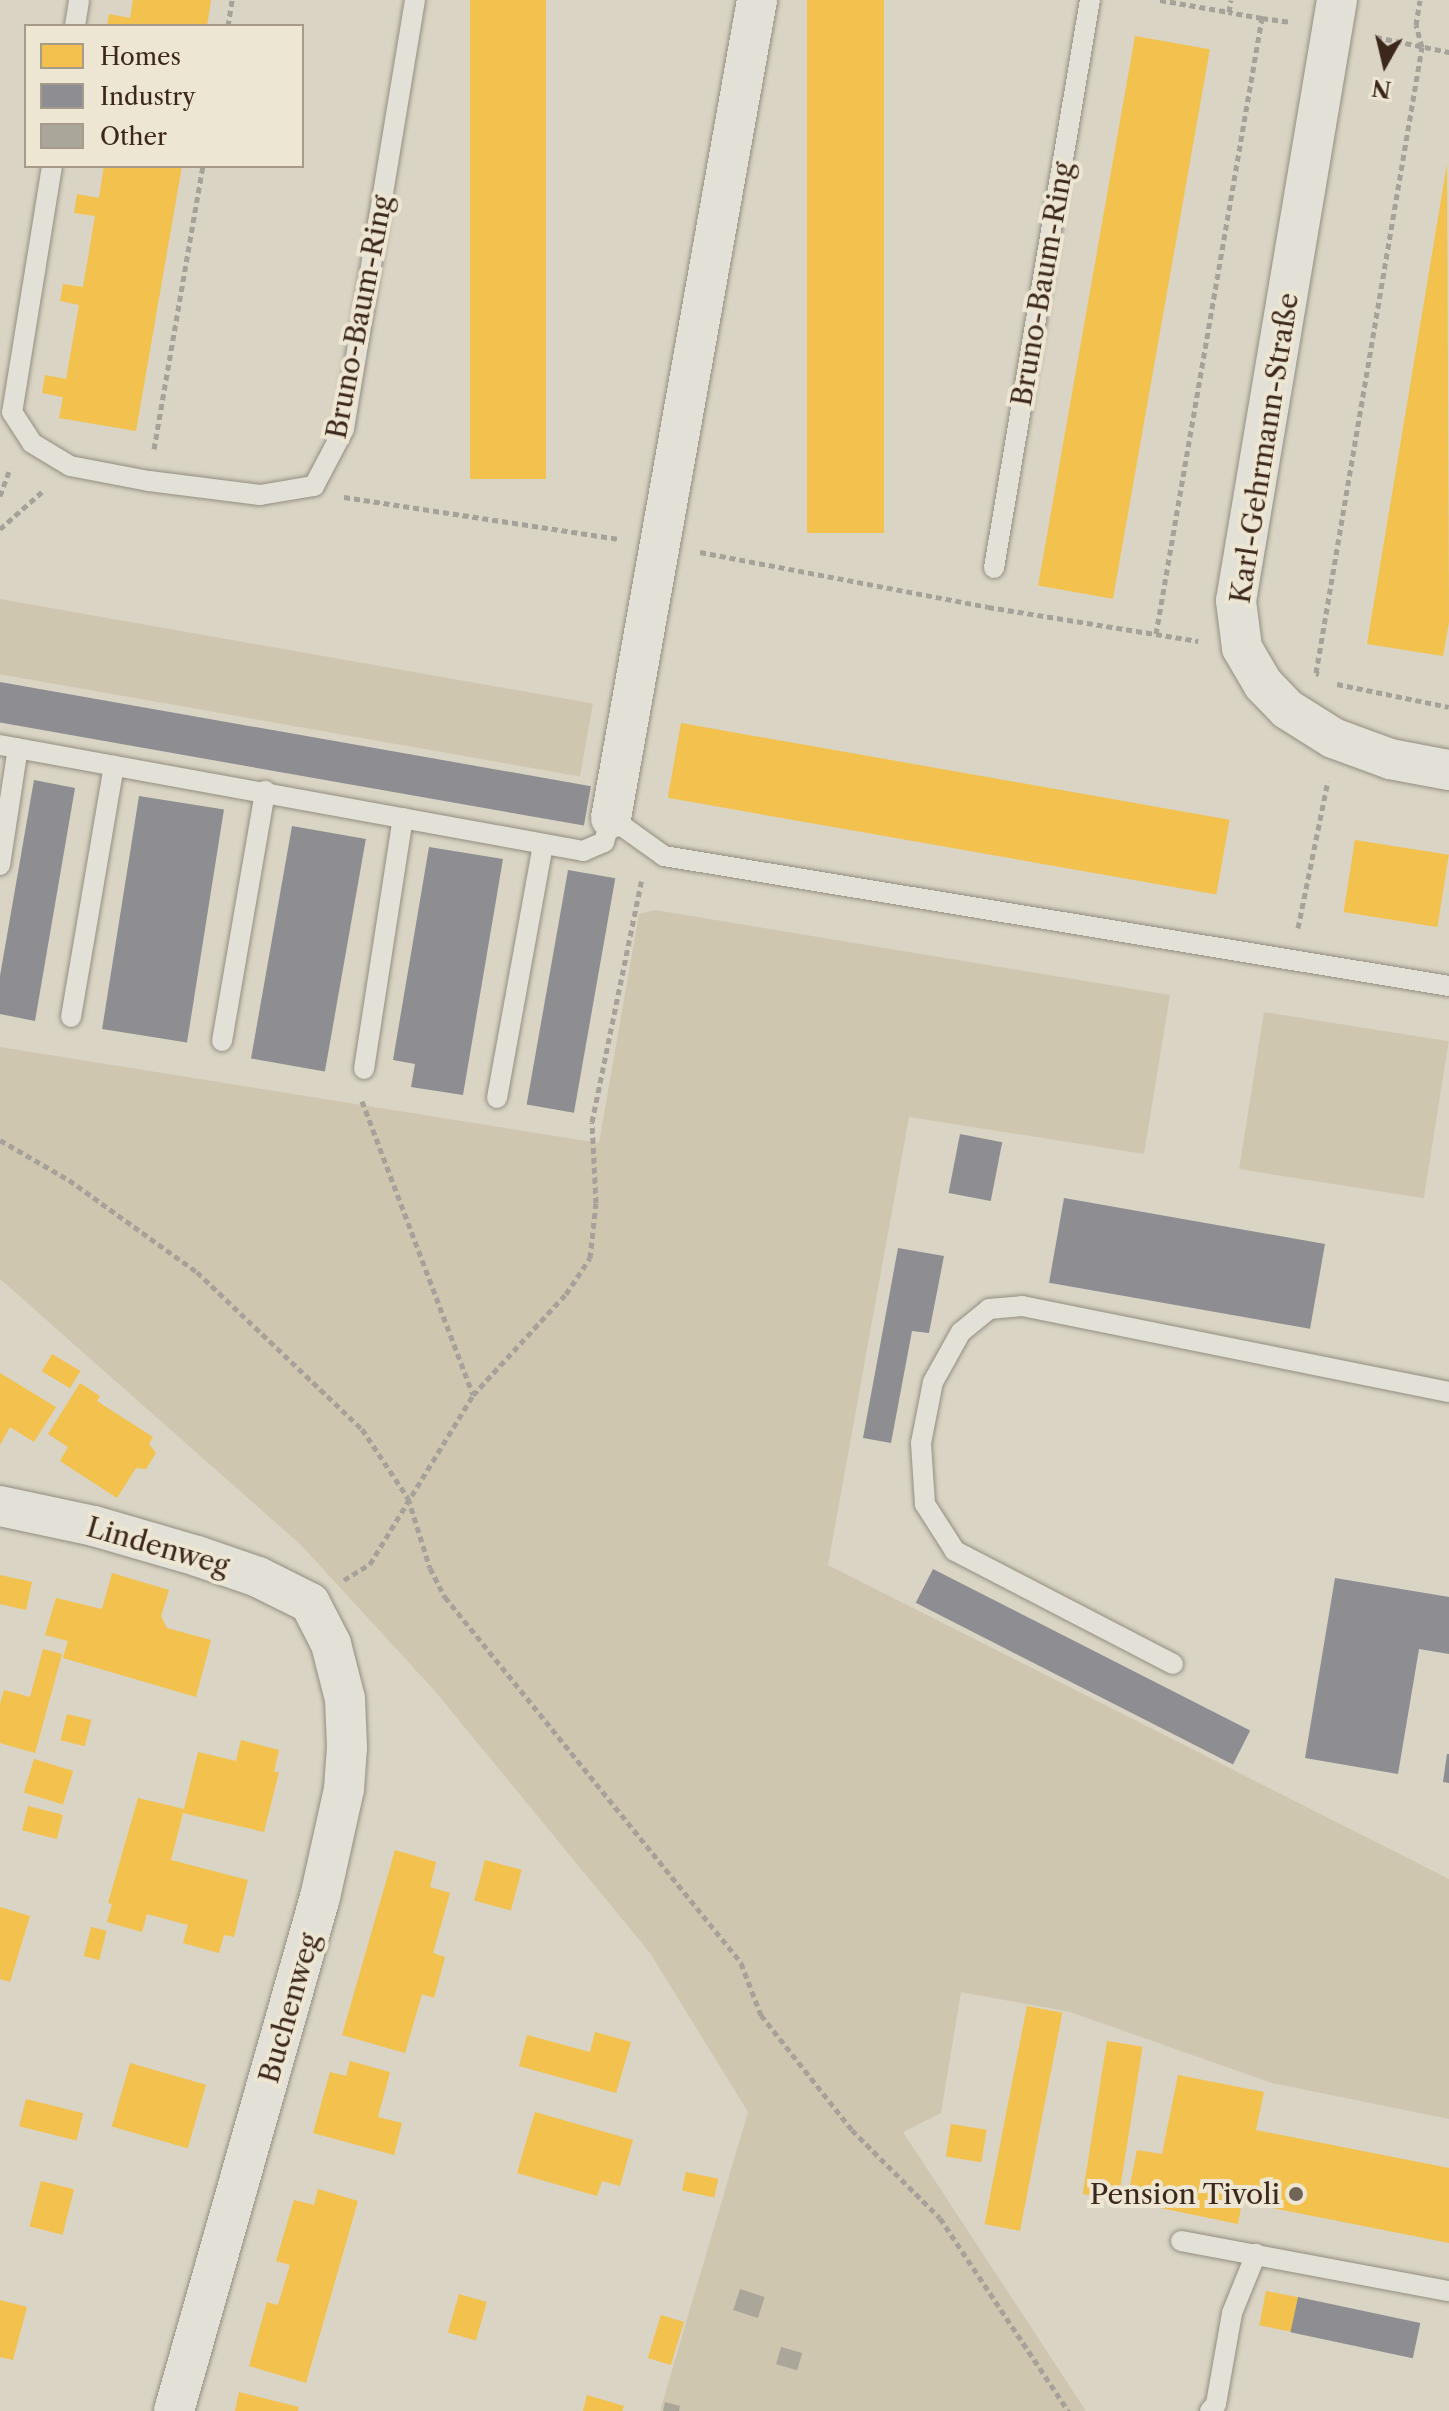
<!DOCTYPE html>
<meta charset="utf-8">
<style>
body{margin:0}
#map{position:relative;width:1449px;height:2411px;overflow:hidden;background:#d9d4c3;font-family:"Libre Caslon Text",serif}
div>[style]{position:absolute}
.green>*{inset:0;background:#cfc6af;transform-origin:0 0}
.homes>*{inset:0;background:#f2c14e;transform-origin:0 0}
.industry>*{inset:0;background:#8d8d92;transform-origin:0 0}
.building>*{inset:0;background:#aba69a;transform-origin:0 0}
.path>*{height:5px;margin-top:-2.5px;transform-origin:0;background:repeating-linear-gradient(90deg,#a6a199 0 6px,transparent 0 10px)}
.roads{filter:drop-shadow(0 0 2px #938e82) drop-shadow(0 0 2px #938e82)}
.service>*{height:20px;margin:-10px;padding:0 10px;transform-origin:10px;border-radius:10px;background:#e2e0d7}
.minor>*{height:40px;margin:-20px;padding:0 20px;transform-origin:20px;border-radius:20px;background:#e2e0d7}
.dots>*{width:22px;height:22px;translate:-50% -50%;box-sizing:border-box;border:4px solid #ede6d2;border-radius:50%}
span{translate:-50% -50%;white-space:nowrap;text-align:center;line-height:1.15;-webkit-text-stroke:8px #ede6d2;paint-order:stroke}
.street-label{font-size:28px;color:#3b271b}
.poi-label{font-size:28px;color:#3b271b}
.right{translate:-100% -50%;text-align:right}
.legend{position:absolute;left:24px;top:24px;width:280px;height:144px;box-sizing:border-box;background:#ede6d2;border:2px solid #a69a89;margin:0;padding:10px 14px;list-style:none;font-size:24px;color:#3b271b}
.legend li{display:flex;align-items:center;gap:16px;height:40px}
.legend b{width:40px;border:2px solid #a69a89}
.north{position:absolute;left:1345px;top:24px;width:80px;height:80px;-webkit-text-stroke:6px #ede6d2;paint-order:stroke;rotate:188deg;font-size:22px;font-weight:700;line-height:32px;text-align:center;color:#3b271b}
.north::after{content:'';display:block;margin:auto;width:28px;height:36px;background:#3b271b;clip-path:polygon(50% 0,100% 100%,50% 72%,0 100%)}
</style>
<div id="map">
<div class="green">
<div style="left:0;top:599px;width:602px;height:74px;rotate:10deg"></div>
<div style="clip-path:polygon(655px 910px,1170px 995px,1144px 1154px,909px 1117px,828px 1565px,1449px 1879px,1449px 2119px,1272px 2083px,1070px 2012px,961px 1992px,941px 2113px,903px 2132px,1086px 2411px,660px 2411px,748px 2112px,650px 1953px,434px 1690px,301px 1545px,0 1279px,0 1047px,599px 1143px,639px 914px)"></div>
<div style="left:1264px;top:1012px;width:187px;height:159px;rotate:9deg"></div>
</div>
<div class="homes">
<div style="clip-path:polygon(133px 0,211px 0,207px 26px,107px 26px,109px 14px,130px 18px)"></div>
<div style="left:470px;top:0;width:76px;height:479px"></div>
<div style="left:807px;top:0;width:77px;height:533px"></div>
<div style="left:1135px;top:36px;width:76px;height:558px;rotate:10deg"></div>
<div style="clip-path:polygon(1447px 164px,1449px 622px,1443px 656px,1367px 644px)"></div>
<div style="clip-path:polygon(104px 166px,182px 166px,136px 431px,59px 418px,63px 397px,42px 393px,45px 375px,66px 379px,79px 305px,60px 301px,63px 284px,83px 287px,95px 216px,74px 213px,77px 194px,99px 198px)"></div>
<div style="left:681px;top:723px;width:557px;height:76px;rotate:10deg"></div>
<div style="left:1355px;top:840px;width:95px;height:73px;rotate:9deg"></div>
<div style="left:52px;top:1354px;width:33px;height:20px;rotate:31deg"></div>
<div style="clip-path:polygon(0 1373px,56px 1407px,34px 1442px,10px 1427px,0 1445px)"></div>
<div style="clip-path:polygon(80px 1383px,100px 1396px,97px 1401px,153px 1437px,149px 1444px,156px 1453px,146px 1469px,136px 1468px,117px 1498px,60px 1461px,68px 1447px,48px 1434px)"></div>
<div style="clip-path:polygon(112px 1573px,169px 1590px,161px 1616px,167px 1628px,211px 1640px,196px 1697px,63px 1658px,68px 1641px,45px 1635px,56px 1598px,102px 1609px)"></div>
<div style="clip-path:polygon(0 1575px,32px 1582px,26px 1610px,0 1604px)"></div>
<div style="clip-path:polygon(43px 1649px,62px 1654px,35px 1753px,0 1743px,0 1704px,4px 1690px,30px 1697px)"></div>
<div style="left:67px;top:1714px;width:25px;height:27px;rotate:14deg"></div>
<div style="clip-path:polygon(241px 1740px,279px 1750px,274px 1772px,279px 1772px,264px 1832px,183px 1813px,171px 1860px,248px 1880px,234px 1937px,224px 1935px,219px 1953px,183px 1943px,188px 1925px,147px 1914px,142px 1932px,107px 1922px,112px 1904px,108px 1903px,138px 1798px,184px 1809px,198px 1752px,236px 1761px)"></div>
<div style="left:34px;top:1759px;width:41px;height:35px;rotate:17deg"></div>
<div style="left:28px;top:1806px;width:36px;height:25px;rotate:14deg"></div>
<div style="clip-path:polygon(395px 1850px,436px 1862px,430px 1887px,450px 1893px,433px 1953px,445px 1957px,434px 1998px,422px 1994px,405px 2053px,342px 2035px)"></div>
<div style="left:485px;top:1860px;width:38px;height:42px;rotate:15deg"></div>
<div style="clip-path:polygon(0 1907px,30px 1916px,10px 1982px,0 1979px)"></div>
<div style="left:91px;top:1927px;width:16px;height:30px;rotate:14deg"></div>
<div style="left:1027px;top:2006px;width:36px;height:222px;rotate:11deg"></div>
<div style="clip-path:polygon(595px 2032px,631px 2042px,616px 2093px,519px 2066px,527px 2035px,590px 2052px)"></div>
<div style="left:1107px;top:2041px;width:36px;height:155px;rotate:9deg"></div>
<div style="clip-path:polygon(350px 2061px,390px 2072px,378px 2117px,402px 2123px,394px 2155px,313px 2133px,330px 2072px,346px 2076px)"></div>
<div style="left:130px;top:2063px;width:79px;height:66px;rotate:16deg"></div>
<div style="clip-path:polygon(1178px 2075px,1264px 2092px,1256px 2130px,1449px 2168px,1449px 2243px,1242px 2202px,1238px 2224px,1151px 2206px,1155px 2190px,1130px 2185px,1137px 2150px,1162px 2154px)"></div>
<div style="left:26px;top:2099px;width:59px;height:28px;rotate:14deg"></div>
<div style="clip-path:polygon(535px 2112px,633px 2140px,620px 2186px,602px 2181px,597px 2196px,517px 2173px)"></div>
<div style="left:951px;top:2124px;width:36px;height:33px;rotate:9deg"></div>
<div style="left:686px;top:2172px;width:33px;height:19px;rotate:12deg"></div>
<div style="left:41px;top:2181px;width:34px;height:47px;rotate:14deg"></div>
<div style="clip-path:polygon(318px 2189px,358px 2201px,306px 2383px,249px 2366px,267px 2302px,278px 2305px,290px 2265px,276px 2261px,294px 2200px,314px 2205px)"></div>
<div style="left:1266px;top:2291px;width:33px;height:35px;rotate:11deg"></div>
<div style="left:459px;top:2294px;width:29px;height:40px;rotate:16deg"></div>
<div style="clip-path:polygon(0 2300px,27px 2307px,13px 2360px,0 2357px)"></div>
<div style="left:661px;top:2315px;width:24px;height:45px;rotate:17deg"></div>
<div style="clip-path:polygon(239px 2392px,299px 2407px,298px 2411px,235px 2411px)"></div>
<div style="clip-path:polygon(587px 2395px,624px 2406px,622px 2411px,583px 2411px)"></div>
</div>
<div class="industry">
<div style="left:0;top:682px;width:600px;height:40px;rotate:10deg"></div>
<div style="clip-path:polygon(34px 780px,75px 788px,35px 1021px,0 1014px,0 976px)"></div>
<div style="left:139px;top:796px;width:86px;height:236px;rotate:9deg"></div>
<div style="left:292px;top:826px;width:75px;height:236px;rotate:10deg"></div>
<div style="clip-path:polygon(429px 847px,503px 859px,463px 1095px,411px 1087px,415px 1064px,393px 1060px)"></div>
<div style="left:568px;top:870px;width:48px;height:238px;rotate:10deg"></div>
<div style="left:960px;top:1134px;width:43px;height:60px;rotate:11deg"></div>
<div style="left:1064px;top:1198px;width:265px;height:86px;rotate:10deg"></div>
<div style="clip-path:polygon(898px 1248px,944px 1256px,929px 1333px,912px 1331px,891px 1443px,863px 1438px)"></div>
<div style="left:933px;top:1569px;width:356px;height:38px;rotate:27deg"></div>
<div style="clip-path:polygon(1335px 1578px,1449px 1597px,1449px 1654px,1419px 1649px,1398px 1774px,1305px 1758px)"></div>
<div style="clip-path:polygon(1447px 1754px,1449px 1754px,1449px 1783px,1443px 1782px)"></div>
<div style="left:1298px;top:2297px;width:125px;height:36px;rotate:12deg"></div>
</div>
<div class="building">
<div style="left:740px;top:2289px;width:26px;height:22px;rotate:18deg"></div>
<div style="left:781px;top:2347px;width:22px;height:18px;rotate:16deg"></div>
<div style="clip-path:polygon(665px 2402px,680px 2406px,679px 2411px,663px 2411px)"></div>
</div>
<div class="path">
<div style="left:1160px;top:0;width:70px;rotate:9.9deg"></div>
<div style="left:1262px;top:18px;width:29px;rotate:8deg"></div>
<div style="left:228px;top:26px;width:26px;rotate:-81deg"></div>
<div style="left:1376px;top:37px;width:75px;rotate:11.6deg"></div>
<div style="left:154px;top:449px;width:287px;rotate:-80.2deg"></div>
<div style="left:0;top:496px;width:30px;rotate:-70deg"></div>
<div style="left:344px;top:497px;width:278px;rotate:8.7deg"></div>
<div style="left:0;top:529px;width:59px;rotate:-41.6deg"></div>
<div style="left:700px;top:552px;width:293px;rotate:10.8deg"></div>
<div style="left:988px;top:607px;width:213px;rotate:9.2deg"></div>
<div style="left:1156px;top:634px;width:625px;rotate:-80.24deg"></div>
<div style="left:1262px;top:18px;width:34px;rotate:-170deg"></div>
<div style="left:1229px;top:12px;width:12px;rotate:-81deg"></div>
<div style="left:1319px;top:674px;width:3px;rotate:-162deg"></div>
<div style="left:1316px;top:673px;width:635px;rotate:-80.39deg"></div>
<div style="left:1422px;top:47px;width:23px;rotate:-105deg"></div>
<div style="left:1416px;top:25px;width:25px;rotate:-81deg"></div>
<div style="left:1337px;top:684px;width:114px;rotate:11.6deg"></div>
<div style="left:1298px;top:928px;width:150px;rotate:-78.5deg"></div>
<div style="left:362px;top:1101px;width:314px;rotate:69.3deg"></div>
<div style="left:0;top:1140px;width:80px;rotate:30.1deg"></div>
<div style="left:69px;top:1180px;width:158px;rotate:35.7deg"></div>
<div style="left:197px;top:1272px;width:228px;rotate:43.6deg"></div>
<div style="left:362px;top:1429px;width:83px;rotate:56.3deg"></div>
<div style="left:408px;top:1498px;width:73px;rotate:72.6deg"></div>
<div style="left:430px;top:1568px;width:33px;rotate:63deg"></div>
<div style="left:445px;top:1597px;width:471px;rotate:51deg"></div>
<div style="left:741px;top:1963px;width:56px;rotate:69deg"></div>
<div style="left:761px;top:2015px;width:147px;rotate:51.6deg"></div>
<div style="left:852px;top:2130px;width:124px;rotate:45deg"></div>
<div style="left:940px;top:2218px;width:232px;rotate:56.4deg"></div>
<div style="left:344px;top:1580px;width:31px;rotate:-32deg"></div>
<div style="left:370px;top:1564px;width:198px;rotate:-58.6deg"></div>
<div style="left:473px;top:1395px;width:137px;rotate:-47.4deg"></div>
<div style="left:566px;top:1294px;width:43px;rotate:-56.3deg"></div>
<div style="left:590px;top:1258px;width:55px;rotate:-83.8deg"></div>
<div style="left:596px;top:1203px;width:81px;rotate:-92.8deg"></div>
<div style="left:592px;top:1122px;width:248px;rotate:-78.4deg"></div>
</div>
<div class="roads">
<div class="service">
<div style="left:75px;top:26px;width:26px;rotate:-81deg"></div>
<div style="left:52px;top:166px;width:249px;rotate:99.2deg"></div>
<div style="left:12px;top:412px;width:37px;rotate:57deg"></div>
<div style="left:32px;top:443px;width:44px;rotate:31.2deg"></div>
<div style="left:70px;top:466px;width:80px;rotate:10.8deg"></div>
<div style="left:149px;top:481px;width:112px;rotate:7.2deg"></div>
<div style="left:260px;top:495px;width:55px;rotate:-9.5deg"></div>
<div style="left:314px;top:486px;width:64px;rotate:-62.2deg"></div>
<div style="left:344px;top:429px;width:435px;rotate:-80.6deg"></div>
<div style="left:994px;top:568px;width:576px;rotate:-80.41deg"></div>
<div style="left:0;top:745px;width:593px;rotate:10.3deg"></div>
<div style="left:583px;top:851px;width:23px;rotate:-23deg"></div>
<div style="left:604px;top:842px;width:25px;rotate:-74deg"></div>
<div style="left:611px;top:818px;width:65px;rotate:35.6deg"></div>
<div style="left:664px;top:856px;width:796px;rotate:9.4deg"></div>
<div style="left:0;top:865px;width:118px;rotate:-81.3deg"></div>
<div style="left:71px;top:1017px;width:255px;rotate:-80.3deg"></div>
<div style="left:222px;top:1041px;width:254px;rotate:-80.2deg"></div>
<div style="left:364px;top:1069px;width:254px;rotate:-81.2deg"></div>
<div style="left:497px;top:1098px;width:258px;rotate:-79.7deg"></div>
<div style="left:1173px;top:1664px;width:246px;rotate:-152.6deg"></div>
<div style="left:955px;top:1551px;width:56px;rotate:-122.6deg"></div>
<div style="left:925px;top:1504px;width:61px;rotate:-93.8deg"></div>
<div style="left:921px;top:1443px;width:62px;rotate:-78.9deg"></div>
<div style="left:933px;top:1382px;width:57px;rotate:-60.8deg"></div>
<div style="left:961px;top:1332px;width:36px;rotate:-39deg"></div>
<div style="left:989px;top:1309px;width:33px;rotate:-5deg"></div>
<div style="left:1022px;top:1306px;width:436px;rotate:11.4deg"></div>
<div style="left:1181px;top:2241px;width:273px;rotate:10.6deg"></div>
<div style="left:1210px;top:2411px;width:9px;rotate:-49deg"></div>
<div style="left:1216px;top:2404px;width:92px;rotate:-80deg"></div>
<div style="left:1232px;top:2313px;width:64px;rotate:-67.9deg"></div>
</div>
<div class="minor">
<div style="left:1337px;top:0;width:609px;rotate:99.54deg"></div>
<div style="left:1236px;top:601px;width:47px;rotate:82.7deg"></div>
<div style="left:1242px;top:648px;width:42px;rotate:59.7deg"></div>
<div style="left:1263px;top:684px;width:35px;rotate:46deg"></div>
<div style="left:1287px;top:709px;width:54px;rotate:32.2deg"></div>
<div style="left:1333px;top:738px;width:61px;rotate:20.2deg"></div>
<div style="left:1390px;top:759px;width:60px;rotate:10.6deg"></div>
<div style="left:611px;top:818px;width:831px;rotate:-79.88deg"></div>
<div style="left:0;top:1506px;width:96px;rotate:12deg"></div>
<div style="left:94px;top:1526px;width:107px;rotate:16.2deg"></div>
<div style="left:197px;top:1556px;width:65px;rotate:19deg"></div>
<div style="left:258px;top:1577px;width:58px;rotate:26.6deg"></div>
<div style="left:310px;top:1603px;width:46px;rotate:62.9deg"></div>
<div style="left:331px;top:1644px;width:57px;rotate:75.7deg"></div>
<div style="left:345px;top:1699px;width:48px;rotate:87.6deg"></div>
<div style="left:347px;top:1747px;width:42px;rotate:94.1deg"></div>
<div style="left:344px;top:1789px;width:111px;rotate:102.5deg"></div>
<div style="left:320px;top:1897px;width:534px;rotate:105.86deg"></div>
</div>
</div>
<div class="dots">
<div style="left:1296px;top:2194px;background:#726456"></div>
</div>
<div class="street-label">
<span style="left:1042px;top:284px;rotate:-80deg">Bruno-Baum-Ring</span>
<span style="left:359px;top:317px;rotate:-79deg">Bruno-Baum-Ring</span>
<span style="left:1264px;top:448px;rotate:-81deg">Karl-Gehrmann-Straße</span>
<span style="left:158px;top:1546px;rotate:16deg">Lindenweg</span>
<span style="left:289px;top:2008px;rotate:-74deg">Buchenweg</span>
</div>
<div class="poi-label">
<span class="right" style="left:1280px;top:2194px">Pension Tivoli</span>
</div>
<ul class="legend">
<li><b style="height:22px;background:#f2c14e"></b>Homes</li>
<li><b style="height:22px;background:#8d8d92"></b>Industry</li>
<li><b style="height:22px;background:#aba69a"></b>Other</li>
</ul>
<div class="north">N</div>
</div>
